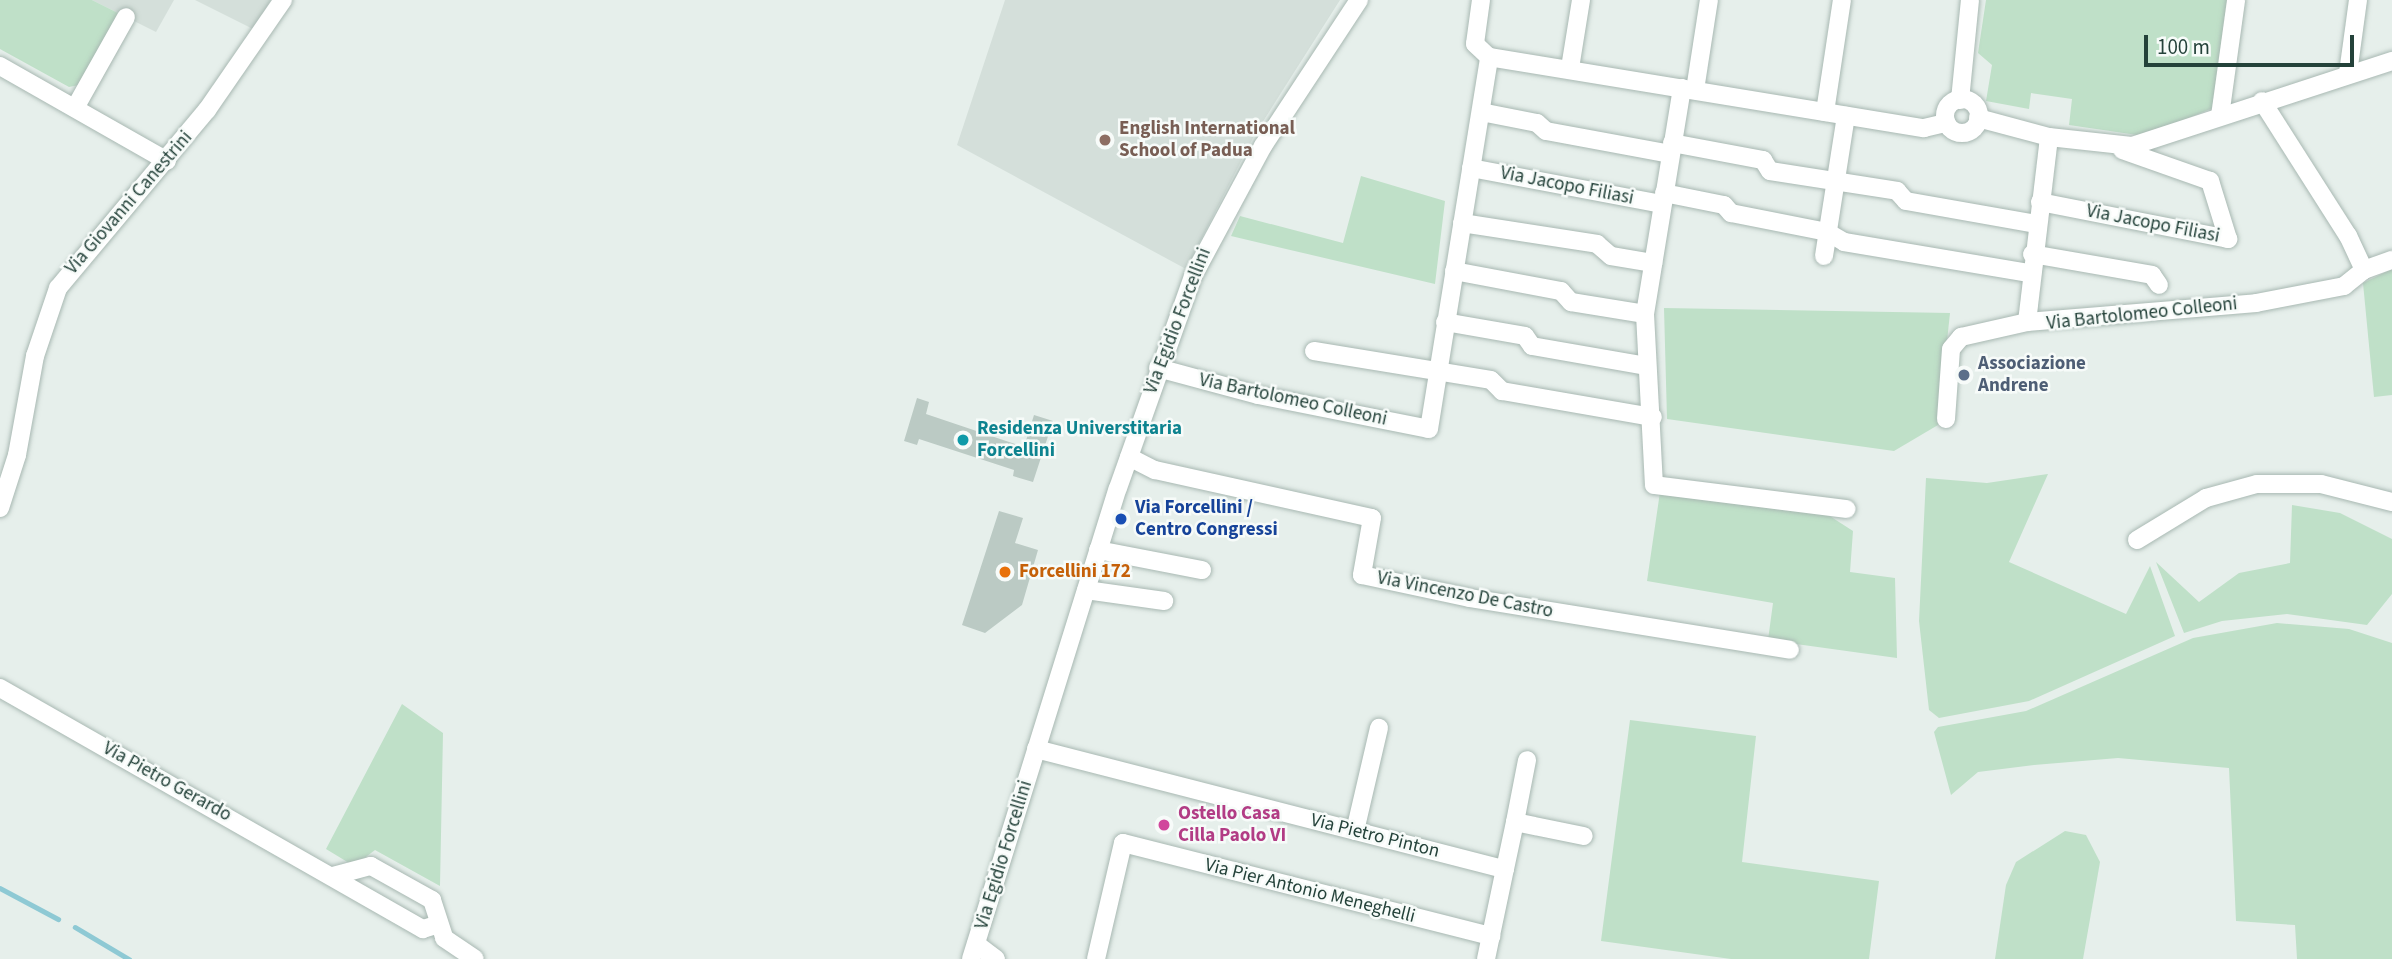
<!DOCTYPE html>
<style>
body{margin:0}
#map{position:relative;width:2392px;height:959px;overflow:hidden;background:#e6efeb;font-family:"Source Sans 3",sans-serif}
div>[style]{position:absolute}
.built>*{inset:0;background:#d4dfda}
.green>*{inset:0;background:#bfe0c8}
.stream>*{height:4.5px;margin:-2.25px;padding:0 2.25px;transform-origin:2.25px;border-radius:2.25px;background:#8ec9d4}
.building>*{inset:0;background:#bbcac4}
.roads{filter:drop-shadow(0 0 2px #a8b8b2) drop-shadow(0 0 2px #a8b8b2)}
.minor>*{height:18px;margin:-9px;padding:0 9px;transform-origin:9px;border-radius:9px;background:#fff}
.minor>.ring{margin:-9px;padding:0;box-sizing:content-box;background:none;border:18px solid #fff;border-radius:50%}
.dots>*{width:19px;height:19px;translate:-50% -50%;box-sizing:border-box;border:4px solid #f7fbf9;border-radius:50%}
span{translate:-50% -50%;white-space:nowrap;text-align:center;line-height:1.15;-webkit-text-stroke:5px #f7fbf9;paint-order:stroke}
.education-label{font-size:19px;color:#785e54;font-weight:700}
.left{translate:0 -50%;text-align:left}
.street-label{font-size:19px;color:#24423a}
.service-label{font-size:19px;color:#4e5e75;font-weight:700}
.culture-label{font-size:19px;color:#0d838f;font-weight:700}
.transit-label{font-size:19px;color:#164399;font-weight:700}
.food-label{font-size:19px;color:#c56008;font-weight:700}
.hotel-label{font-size:19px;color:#b23c85;font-weight:700}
.scale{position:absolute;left:2144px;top:35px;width:210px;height:32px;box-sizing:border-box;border:4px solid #24423a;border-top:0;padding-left:9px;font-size:21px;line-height:24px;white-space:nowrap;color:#24423a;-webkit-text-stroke:5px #f7fbf9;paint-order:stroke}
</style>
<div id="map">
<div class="built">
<div style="clip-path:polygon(92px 0,174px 0,156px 32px)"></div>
<div style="clip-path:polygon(195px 0,271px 0,253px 29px)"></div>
<div style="clip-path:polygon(1005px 0,1340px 0,1255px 134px,1186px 269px,957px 145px)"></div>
</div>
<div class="green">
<div style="clip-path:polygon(0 0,92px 0,120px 14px,79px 85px,69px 87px,0 49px)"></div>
<div style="clip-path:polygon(1986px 0,2227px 0,2213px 108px,2144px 136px,2069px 125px,2072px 99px,2031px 93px,2029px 109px,1986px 101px,1992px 65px,1978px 53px)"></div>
<div style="clip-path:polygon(1361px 176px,1445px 201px,1435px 284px,1231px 236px,1240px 216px,1343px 243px)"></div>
<div style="clip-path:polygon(2392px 269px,2392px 395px,2374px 397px,2363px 283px)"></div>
<div style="clip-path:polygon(1664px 308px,1950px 313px,1938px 425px,1894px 451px,1667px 419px)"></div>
<div style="clip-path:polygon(2048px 474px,2009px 562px,2126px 614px,2150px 566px,2175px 636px,2029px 701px,1939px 718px,1929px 710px,1919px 621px,1926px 478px,1987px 483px)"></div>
<div style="clip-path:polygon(1660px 492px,1825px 513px,1853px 531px,1850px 572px,1895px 578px,1897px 658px,1768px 640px,1773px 603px,1647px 581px)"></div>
<div style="clip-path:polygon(2292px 505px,2340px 513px,2392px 539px,2392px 594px,2367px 625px,2287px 614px,2222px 621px,2184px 633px,2156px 562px,2199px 602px,2239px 573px,2290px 563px)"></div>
<div style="clip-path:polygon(2277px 623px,2349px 629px,2392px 643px,2392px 959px,2297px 959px,2295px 925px,2236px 921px,2229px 768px,2118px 758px,2034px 765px,1978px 772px,1951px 795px,1934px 732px,1938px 727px,2026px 711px,2193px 638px)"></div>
<div style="clip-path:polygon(402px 704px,443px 733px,440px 886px,375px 850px,354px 866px,326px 849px)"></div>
<div style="clip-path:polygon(1630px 720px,1756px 736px,1742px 862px,1879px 881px,1869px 959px,1731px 959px,1601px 941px)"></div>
<div style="clip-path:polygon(2065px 831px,2086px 835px,2100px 862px,2083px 959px,1995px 959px,2006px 885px,2016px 862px)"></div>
</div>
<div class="stream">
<div style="left:0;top:888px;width:66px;rotate:28.1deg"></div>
<div style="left:75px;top:927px;width:63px;rotate:30.7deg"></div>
</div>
<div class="building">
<div style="clip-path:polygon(917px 398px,929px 402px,926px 414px,1024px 447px,1034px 415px,1053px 421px,1033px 482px,1013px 476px,1014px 470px,919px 439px,917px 445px,904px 441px)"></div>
<div style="clip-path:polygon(999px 511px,1023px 518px,1015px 543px,1038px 550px,1022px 605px,985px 633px,962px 625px)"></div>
</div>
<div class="roads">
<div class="minor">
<div style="left:1481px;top:0;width:44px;rotate:97.8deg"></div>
<div style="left:1475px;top:44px;width:19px;rotate:43deg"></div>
<div style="left:1489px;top:57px;width:441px;rotate:9.3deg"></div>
<div style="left:1924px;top:128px;width:23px;rotate:-13deg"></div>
<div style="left:0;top:66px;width:192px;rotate:29.6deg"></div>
<div style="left:1570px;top:68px;width:69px;rotate:-80.8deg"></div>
<div style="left:2348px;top:73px;width:74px;rotate:-82.2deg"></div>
<div style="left:1682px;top:88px;width:229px;rotate:99.3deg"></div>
<div style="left:1645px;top:314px;width:171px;rotate:87deg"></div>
<div style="left:1654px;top:485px;width:194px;rotate:7.1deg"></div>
<div style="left:1695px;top:90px;width:91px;rotate:-81.2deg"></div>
<div class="ring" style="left:1945px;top:99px;width:16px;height:16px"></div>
<div style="left:1960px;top:100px;width:100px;rotate:-84.3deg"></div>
<div style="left:75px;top:108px;width:104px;rotate:-60.7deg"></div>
<div style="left:1481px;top:112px;width:57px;rotate:11.1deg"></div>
<div style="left:1537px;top:123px;width:12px;rotate:42deg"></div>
<div style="left:1546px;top:131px;width:126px;rotate:10.5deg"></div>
<div style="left:1825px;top:112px;width:113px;rotate:-81.4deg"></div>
<div style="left:2220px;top:116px;width:117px;rotate:-82.1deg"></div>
<div style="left:1978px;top:118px;width:73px;rotate:15deg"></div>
<div style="left:2049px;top:137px;width:83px;rotate:6.2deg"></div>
<div style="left:2132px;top:146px;width:274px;rotate:-18.1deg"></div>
<div style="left:1672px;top:143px;width:93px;rotate:10.6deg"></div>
<div style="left:1763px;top:160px;width:13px;rotate:58deg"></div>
<div style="left:1770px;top:171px;width:129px;rotate:8.9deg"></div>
<div style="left:1897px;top:191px;width:13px;rotate:48deg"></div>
<div style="left:1906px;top:201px;width:133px;rotate:10deg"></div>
<div style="left:1471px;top:168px;width:194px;rotate:10.7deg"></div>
<div style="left:1664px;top:193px;width:61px;rotate:11.3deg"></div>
<div style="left:1724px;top:205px;width:11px;rotate:49deg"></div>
<div style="left:1731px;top:213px;width:98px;rotate:11.2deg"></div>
<div style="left:1827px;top:232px;width:20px;rotate:30deg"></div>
<div style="left:1844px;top:242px;width:188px;rotate:9.5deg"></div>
<div style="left:2040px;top:202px;width:192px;rotate:11.1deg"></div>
<div style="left:2228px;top:239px;width:61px;rotate:-107.2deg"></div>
<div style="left:2210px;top:181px;width:93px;rotate:-160.6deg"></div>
<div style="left:1462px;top:223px;width:137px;rotate:8.8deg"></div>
<div style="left:1597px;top:244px;width:18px;rotate:41deg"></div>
<div style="left:1611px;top:256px;width:43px;rotate:9.5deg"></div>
<div style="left:2032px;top:254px;width:122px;rotate:9.9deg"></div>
<div style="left:2152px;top:275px;width:12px;rotate:55deg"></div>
<div style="left:1824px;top:256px;width:142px;rotate:-81.1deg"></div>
<div style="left:2364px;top:270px;width:30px;rotate:-20deg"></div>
<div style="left:1454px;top:271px;width:109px;rotate:10.6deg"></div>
<div style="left:1561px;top:291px;width:15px;rotate:48deg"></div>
<div style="left:1571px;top:302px;width:75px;rotate:9.2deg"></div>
<div style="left:1445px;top:322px;width:81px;rotate:9.9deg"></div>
<div style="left:1525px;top:336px;width:12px;rotate:55deg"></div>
<div style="left:1532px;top:346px;width:117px;rotate:9.9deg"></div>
<div style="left:2027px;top:322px;width:186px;rotate:-83.2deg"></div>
<div style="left:1314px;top:351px;width:179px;rotate:9.3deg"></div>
<div style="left:1491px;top:380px;width:16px;rotate:45deg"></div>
<div style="left:1502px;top:391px;width:153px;rotate:9.8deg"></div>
<div style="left:1158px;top:368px;width:104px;rotate:15.1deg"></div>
<div style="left:1258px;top:395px;width:174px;rotate:11.2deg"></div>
<div style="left:1429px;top:429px;width:377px;rotate:-80.8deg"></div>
<div style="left:1946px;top:419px;width:70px;rotate:-85.9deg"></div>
<div style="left:1951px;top:349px;width:16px;rotate:-50deg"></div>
<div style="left:1961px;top:337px;width:68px;rotate:-12.8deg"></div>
<div style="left:2027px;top:322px;width:230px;rotate:-4.7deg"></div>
<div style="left:2256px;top:303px;width:90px;rotate:-10.9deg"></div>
<div style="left:2344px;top:286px;width:26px;rotate:-39deg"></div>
<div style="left:2364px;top:270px;width:38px;rotate:-115deg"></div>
<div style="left:2348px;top:236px;width:160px;rotate:-122.5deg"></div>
<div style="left:1129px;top:457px;width:29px;rotate:27deg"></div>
<div style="left:1155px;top:470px;width:222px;rotate:12.5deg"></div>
<div style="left:1372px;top:518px;width:58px;rotate:100deg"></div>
<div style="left:1362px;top:575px;width:110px;rotate:12deg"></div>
<div style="left:1470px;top:598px;width:324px;rotate:9.2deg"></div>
<div style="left:0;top:508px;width:56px;rotate:-72.2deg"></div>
<div style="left:17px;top:455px;width:101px;rotate:-79.7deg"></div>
<div style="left:35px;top:356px;width:72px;rotate:-71.3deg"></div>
<div style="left:58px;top:288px;width:232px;rotate:-50.1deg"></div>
<div style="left:207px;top:110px;width:134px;rotate:-55.4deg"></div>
<div style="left:2137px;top:540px;width:81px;rotate:-31.3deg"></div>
<div style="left:2206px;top:498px;width:53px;rotate:-15.4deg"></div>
<div style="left:2257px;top:484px;width:64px"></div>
<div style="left:2321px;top:484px;width:73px;rotate:14.2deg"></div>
<div style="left:1098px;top:550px;width:106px;rotate:10.9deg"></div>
<div style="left:1086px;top:590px;width:79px;rotate:8deg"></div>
<div style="left:0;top:688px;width:487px;rotate:29.7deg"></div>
<div style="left:423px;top:929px;width:14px;rotate:-17deg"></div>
<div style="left:1036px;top:749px;width:484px;rotate:14.4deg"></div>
<div style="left:1505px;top:869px;width:48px;rotate:-78deg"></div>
<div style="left:1515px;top:822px;width:70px;rotate:11.5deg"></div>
<div style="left:1515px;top:822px;width:63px;rotate:-79deg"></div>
<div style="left:1355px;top:831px;width:106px;rotate:-76.9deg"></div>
<div style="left:333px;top:876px;width:39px;rotate:-15deg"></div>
<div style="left:371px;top:866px;width:70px;rotate:29.1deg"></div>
<div style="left:432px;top:900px;width:40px;rotate:72deg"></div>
<div style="left:444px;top:938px;width:37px;rotate:34deg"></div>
<div style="left:976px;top:944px;width:25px;rotate:37deg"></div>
<div style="left:971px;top:959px;width:493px;rotate:-72.7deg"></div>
<div style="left:1118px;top:488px;width:225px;rotate:-70.5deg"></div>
<div style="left:1193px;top:276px;width:148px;rotate:-61.7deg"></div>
<div style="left:1263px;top:146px;width:175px;rotate:-56.7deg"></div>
<div style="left:1096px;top:959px;width:119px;rotate:-76.9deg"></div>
<div style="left:1123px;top:843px;width:380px;rotate:14.2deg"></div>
<div style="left:1486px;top:959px;width:92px;rotate:-78.1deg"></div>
</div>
</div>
<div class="dots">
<div style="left:1105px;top:140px;background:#8d6e63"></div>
<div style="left:1964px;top:375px;background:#5c6f8a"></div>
<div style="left:963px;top:440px;background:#0f9aa8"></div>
<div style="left:1121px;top:519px;background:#1a4fb4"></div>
<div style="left:1005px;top:572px;background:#e8710a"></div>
<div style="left:1164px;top:825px;background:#d1479c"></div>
</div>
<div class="education-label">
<span class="left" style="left:1119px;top:140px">English International<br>School of Padua</span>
</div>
<div class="street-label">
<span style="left:1567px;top:186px;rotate:11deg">Via Jacopo Filiasi</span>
<span style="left:129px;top:203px;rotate:-49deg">Via Giovanni Canestrini</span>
<span style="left:2153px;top:224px;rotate:11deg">Via Jacopo Filiasi</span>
<span style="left:2142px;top:314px;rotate:-6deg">Via Bartolomeo Colleoni</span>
<span style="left:1178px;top:321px;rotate:-69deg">Via Egidio Forcellini</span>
<span style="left:1293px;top:400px;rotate:12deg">Via Bartolomeo Colleoni</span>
<span style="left:1465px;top:595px;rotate:11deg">Via Vincenzo De Castro</span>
<span style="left:167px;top:782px;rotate:29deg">Via Pietro Gerardo</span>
<span style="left:1375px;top:836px;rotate:14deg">Via Pietro Pinton</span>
<span style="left:1004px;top:855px;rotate:-73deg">Via Egidio Forcellini</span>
<span style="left:1310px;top:891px;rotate:14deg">Via Pier Antonio Meneghelli</span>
</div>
<div class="service-label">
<span class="left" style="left:1978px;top:375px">Associazione<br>Andrene</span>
</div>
<div class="culture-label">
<span class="left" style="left:977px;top:440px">Residenza Universtitaria<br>Forcellini</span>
</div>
<div class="transit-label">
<span class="left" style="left:1135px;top:519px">Via Forcellini /<br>Centro Congressi</span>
</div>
<div class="food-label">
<span class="left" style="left:1019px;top:572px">Forcellini 172</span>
</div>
<div class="hotel-label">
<span class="left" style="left:1178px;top:825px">Ostello Casa<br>Cilla Paolo VI</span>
</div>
<div class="scale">100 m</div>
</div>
